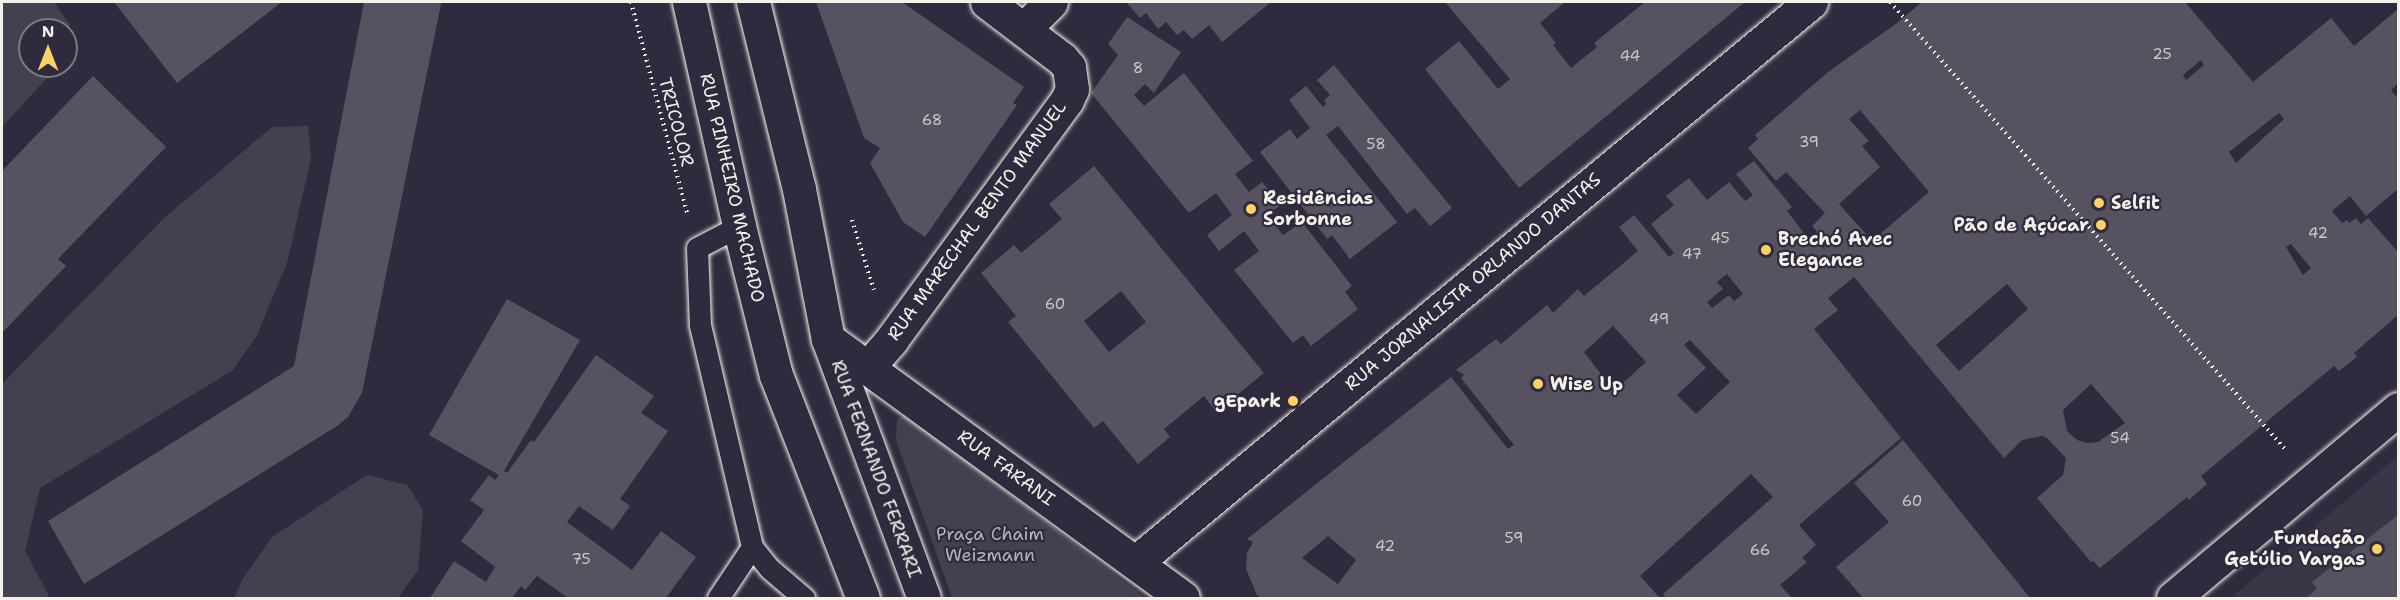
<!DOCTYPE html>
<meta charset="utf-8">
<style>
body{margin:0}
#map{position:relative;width:2400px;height:600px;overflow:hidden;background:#2f2a3d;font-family:"Shantell Sans",sans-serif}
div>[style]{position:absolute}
.built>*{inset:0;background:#3b3647}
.green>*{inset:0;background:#454050}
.building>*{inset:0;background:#56525f}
.path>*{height:4px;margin-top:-2px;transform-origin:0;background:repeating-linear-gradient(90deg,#f4f1e8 0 1.5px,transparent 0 6px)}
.roads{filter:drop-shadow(0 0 2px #f4f1e8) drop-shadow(0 0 2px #f4f1e8)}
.service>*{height:21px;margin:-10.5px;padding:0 10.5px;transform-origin:10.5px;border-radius:10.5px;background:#2f2a3d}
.minor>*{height:33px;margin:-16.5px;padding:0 16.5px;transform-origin:16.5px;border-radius:16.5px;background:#2f2a3d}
.tertiary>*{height:33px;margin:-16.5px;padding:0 16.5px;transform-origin:16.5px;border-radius:16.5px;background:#2f2a3d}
.primary>*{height:33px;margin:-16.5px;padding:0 16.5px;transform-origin:16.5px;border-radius:16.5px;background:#2f2a3d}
.dots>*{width:16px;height:16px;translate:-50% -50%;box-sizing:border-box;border:3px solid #2f2a3d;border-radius:50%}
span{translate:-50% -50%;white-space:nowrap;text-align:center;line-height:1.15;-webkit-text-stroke:4.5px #2f2a3d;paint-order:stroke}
.number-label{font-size:15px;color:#ccc9c6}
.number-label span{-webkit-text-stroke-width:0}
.street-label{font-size:18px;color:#f4f1e8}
.poi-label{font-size:18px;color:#f4f1e8;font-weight:700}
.left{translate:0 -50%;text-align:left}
.right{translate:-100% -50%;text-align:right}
.park-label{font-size:18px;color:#b7b3b3}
.frame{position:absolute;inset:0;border:3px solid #f4f1e8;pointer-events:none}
.north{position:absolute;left:18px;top:18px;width:60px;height:60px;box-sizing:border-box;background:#2f2a3d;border:2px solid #7e7a81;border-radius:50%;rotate:0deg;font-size:16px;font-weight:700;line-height:24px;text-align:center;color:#f4f1e8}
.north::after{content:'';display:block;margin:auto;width:21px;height:27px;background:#ffd166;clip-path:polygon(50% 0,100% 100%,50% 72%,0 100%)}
</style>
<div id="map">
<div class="built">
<div style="clip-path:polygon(2398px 456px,2398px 598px,2231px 598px)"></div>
</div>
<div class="green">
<div style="clip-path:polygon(2px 2px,54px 2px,70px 25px,66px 58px,66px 30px,30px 30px,30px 66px,58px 66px,2px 127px)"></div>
<div style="clip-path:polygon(308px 126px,311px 159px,287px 263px,257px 335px,233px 370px,40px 488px,25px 551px,50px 598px,2px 598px,2px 384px,163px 219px,272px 127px)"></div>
<div style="clip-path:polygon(907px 416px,914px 420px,1145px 598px,952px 598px,896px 440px,897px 418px)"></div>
<div style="clip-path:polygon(367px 475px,407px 485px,423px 510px,418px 570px,398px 598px,234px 598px,242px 580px,272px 537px)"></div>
</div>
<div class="building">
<div style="clip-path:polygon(114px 2px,282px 2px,177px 83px)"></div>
<div style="clip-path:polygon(364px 2px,441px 2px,441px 4px,362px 393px,348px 417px,337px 426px,84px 584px,48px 521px,294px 366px)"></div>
<div style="clip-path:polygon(816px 2px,902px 2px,1024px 87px,1013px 103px,1017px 105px,925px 237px,903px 222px,870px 163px,880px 148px,864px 138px)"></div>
<div style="clip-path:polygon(1126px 2px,1271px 2px,1222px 42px,1209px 25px,1192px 39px,1184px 30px,1177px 35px,1166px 22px,1158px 29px,1146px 13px,1140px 18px)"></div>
<div style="clip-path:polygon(1445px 2px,1565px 2px,1540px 23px,1556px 43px,1553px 45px,1571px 68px,1597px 47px,1594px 43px,1645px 2px,1745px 2px,1519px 188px,1425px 69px,1459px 41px,1498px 89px,1510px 79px)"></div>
<div style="clip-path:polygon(evenodd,1922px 2px,2185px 2px,2253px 82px,2331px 18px,2354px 46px,2398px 9px,2398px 83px,2391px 90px,2398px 99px,2398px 189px,2366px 216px,2350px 196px,2332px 211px,2342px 223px,2347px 220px,2349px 223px,2356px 218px,2361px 224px,2368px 218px,2398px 252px,2398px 315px,2354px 353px,2357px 357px,2339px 371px,2334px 366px,2201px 476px,2207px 484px,2189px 500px,2187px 497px,2100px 568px,2093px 561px,2091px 562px,2037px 498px,2063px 475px,2066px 458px,2047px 438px,2042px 436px,2022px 440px,2004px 458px,1854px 277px,1828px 298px,1838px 310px,1814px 329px,1901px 438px,1799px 525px,1816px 545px,1802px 558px,1807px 562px,1780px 585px,1792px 598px,1666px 598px,1663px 594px,1773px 497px,1751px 474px,1640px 576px,1660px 598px,1262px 598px,1257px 595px,1246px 569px,1247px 553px,1253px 542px,1247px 539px,1451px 377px,1508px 449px,1514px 445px,1461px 378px,1464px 375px,1456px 370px,1496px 339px,1501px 344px,1547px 305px,1553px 313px,1578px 289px,1584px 296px,1638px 251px,1619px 227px,1634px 215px,1669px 257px,1674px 253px,1651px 224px,1674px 205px,1666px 196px,1689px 178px,1707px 200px,1729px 182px,1745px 201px,1753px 195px,1736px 174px,1754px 161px,1792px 207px,1787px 211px,1804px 233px,1802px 235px,1807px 241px,1817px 232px,1812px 226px,1825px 213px,1786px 172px,1776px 181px,1748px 148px,1758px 139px,1755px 135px,1828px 72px,1897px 23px,1922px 2px,2201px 60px,2204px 65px,2186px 80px,2183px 75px,2201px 60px,1922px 2px,1860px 110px,1929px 192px,1865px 247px,1859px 240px,1866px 234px,1839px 204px,1880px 167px,1862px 146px,1869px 141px,1849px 119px,1860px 110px,1922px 2px,2279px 113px,2284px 119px,2236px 163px,2229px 152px,2279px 113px,1922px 2px,2291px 244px,2311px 268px,2303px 275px,2286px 247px,2291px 244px,1922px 2px,1727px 274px,1743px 294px,1734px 301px,1729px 295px,1712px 308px,1707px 302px,1723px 289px,1717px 282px,1727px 274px,1922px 2px,2007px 284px,2028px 309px,1959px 371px,1936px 345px,2007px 284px,1922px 2px,1613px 326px,1646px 362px,1614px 391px,1584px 352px,1613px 326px,1922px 2px,1690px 340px,1730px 382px,1696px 414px,1677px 395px,1706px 368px,1684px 345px,1690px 340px,1922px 2px,2091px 384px,2125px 423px,2098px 442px,2087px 443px,2077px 440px,2067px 431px,2063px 410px,2091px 384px,1922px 2px,1328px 536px,1356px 560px,1338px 584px,1302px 558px,1328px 536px)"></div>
<div style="clip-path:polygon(1127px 17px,1181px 52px,1154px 93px,1145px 84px,1134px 95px,1144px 106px,1184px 73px,1253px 161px,1235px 174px,1249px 192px,1262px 182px,1281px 205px,1267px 215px,1283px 235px,1302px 222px,1352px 286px,1345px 292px,1358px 309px,1311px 346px,1303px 335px,1293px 343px,1234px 270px,1259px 251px,1244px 231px,1219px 251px,1207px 235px,1232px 215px,1216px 193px,1189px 213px,1091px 93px,1118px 55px,1108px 44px)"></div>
<div style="clip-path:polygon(1334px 65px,1452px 208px,1430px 226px,1415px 208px,1407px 214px,1338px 126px,1326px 135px,1397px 222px,1350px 259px,1332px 235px,1327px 239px,1260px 152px,1290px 129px,1297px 139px,1310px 128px,1289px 100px,1306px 86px,1323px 107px,1326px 104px,1324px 100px,1330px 95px,1317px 80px)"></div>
<div style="clip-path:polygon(93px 76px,166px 147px,58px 259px,66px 266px,2px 333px,2px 171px)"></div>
<div style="clip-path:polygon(evenodd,1094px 166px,1264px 373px,1216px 412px,1204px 396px,1164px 429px,1170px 437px,1138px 464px,1103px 421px,1094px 428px,1008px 322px,1016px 316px,981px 273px,1014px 245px,1021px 253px,1062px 219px,1049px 204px,1094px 166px,1121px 291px,1146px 322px,1109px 352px,1084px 321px,1121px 291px)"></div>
<div style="clip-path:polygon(507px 299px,580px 340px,504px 471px,507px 473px,531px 440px,534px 442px,596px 355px,654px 396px,641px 413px,668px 431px,620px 499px,630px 506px,613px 530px,579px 506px,567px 522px,632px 570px,661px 531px,696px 557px,666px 598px,568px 598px,537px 576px,525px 590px,521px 586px,512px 598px,430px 598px,454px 561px,486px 582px,495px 567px,461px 541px,484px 510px,470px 500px,489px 475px,495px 480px,499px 475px,429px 435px)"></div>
<div style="clip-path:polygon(1903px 440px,2030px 598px,1863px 598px,1836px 567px,1889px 522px,1854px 483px)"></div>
<div style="clip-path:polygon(2398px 515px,2398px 598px,2306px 598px,2317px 589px,2312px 582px)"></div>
</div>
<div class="path">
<div style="left:631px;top:2px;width:218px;rotate:75.1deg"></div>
<div style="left:1890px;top:2px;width:597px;rotate:48.53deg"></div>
<div style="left:852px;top:220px;width:73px;rotate:72.6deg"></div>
</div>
<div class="roads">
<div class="service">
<div style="left:739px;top:226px;width:47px;rotate:152.4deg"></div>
<div style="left:697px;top:248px;width:77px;rotate:87.8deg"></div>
<div style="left:700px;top:325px;width:228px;rotate:76.8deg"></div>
<div style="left:752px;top:547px;width:28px;rotate:51deg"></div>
<div style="left:770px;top:569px;width:45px;rotate:40.5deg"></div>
<div style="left:718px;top:598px;width:61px;rotate:-56.3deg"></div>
</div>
<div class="minor">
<div style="left:1024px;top:29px;width:38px;rotate:-45deg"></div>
<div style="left:868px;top:367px;width:37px;rotate:-49deg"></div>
<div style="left:892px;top:339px;width:296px;rotate:-53.8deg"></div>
<div style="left:1067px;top:100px;width:12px;rotate:-66deg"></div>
<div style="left:1072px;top:89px;width:22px;rotate:-98deg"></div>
<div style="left:1069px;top:67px;width:11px;rotate:-131deg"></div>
<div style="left:1062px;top:59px;width:94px;rotate:-142.8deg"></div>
<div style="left:1136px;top:562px;width:877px;rotate:-39.68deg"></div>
<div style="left:2173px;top:598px;width:294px;rotate:-40deg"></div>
</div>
<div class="tertiary">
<div style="left:828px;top:339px;width:439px;rotate:36.1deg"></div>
</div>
<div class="primary">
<div style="left:689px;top:2px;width:230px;rotate:77.4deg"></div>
<div style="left:739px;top:226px;width:154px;rotate:76.1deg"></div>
<div style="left:776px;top:375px;width:239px;rotate:68.7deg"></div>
<div style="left:753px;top:2px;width:193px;rotate:76.2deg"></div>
<div style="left:799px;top:189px;width:153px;rotate:79.1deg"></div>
<div style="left:828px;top:339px;width:276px;rotate:69.7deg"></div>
</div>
</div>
<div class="dots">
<div style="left:2099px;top:203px;background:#ffd166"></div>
<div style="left:1251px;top:209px;background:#ffd166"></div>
<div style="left:2101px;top:225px;background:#ffd166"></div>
<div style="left:1766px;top:250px;background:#ffd166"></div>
<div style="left:1538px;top:384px;background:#ffd166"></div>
<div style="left:1293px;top:401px;background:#ffd166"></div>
<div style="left:2377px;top:549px;background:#ffd166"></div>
</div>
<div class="number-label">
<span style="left:2162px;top:55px">25</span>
<span style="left:1630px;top:57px">44</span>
<span style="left:1138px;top:69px">8</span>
<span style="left:932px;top:121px">68</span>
<span style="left:1809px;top:143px">39</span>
<span style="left:1376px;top:145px">58</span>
<span style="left:2318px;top:234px">42</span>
<span style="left:1720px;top:239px">45</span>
<span style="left:1692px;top:255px">47</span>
<span style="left:1055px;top:305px">60</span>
<span style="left:1659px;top:320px">49</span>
<span style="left:2120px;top:439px">54</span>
<span style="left:1912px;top:502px">60</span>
<span style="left:1514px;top:539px">59</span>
<span style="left:1385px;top:547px">42</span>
<span style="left:1760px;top:551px">66</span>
<span style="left:581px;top:560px">75</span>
</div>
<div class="street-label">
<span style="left:676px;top:122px;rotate:75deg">TRICOLOR</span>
<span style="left:732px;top:188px;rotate:77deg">RUA PINHEIRO MACHADO</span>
<span style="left:977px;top:221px;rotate:-54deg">RUA MARECHAL BENTO MANUEL</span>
<span style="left:1473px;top:282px;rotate:-40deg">RUA JORNALISTA ORLANDO DANTAS</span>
<span style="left:1006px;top:468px;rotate:36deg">RUA FARANI</span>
<span style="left:876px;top:469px;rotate:70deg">RUA FERNANDO FERRARI</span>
</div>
<div class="poi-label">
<span class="left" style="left:1263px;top:209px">Residências<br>Sorbonne</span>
<span class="left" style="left:2111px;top:203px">Selfit</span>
<span class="right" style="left:2089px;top:225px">Pão de Açúcar</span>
<span class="left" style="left:1778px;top:250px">Brechó Avec<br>Elegance</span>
<span class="left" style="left:1550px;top:384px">Wise Up</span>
<span class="right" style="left:1281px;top:401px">gEpark</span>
<span class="right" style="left:2365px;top:549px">Fundação<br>Getúlio Vargas</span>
</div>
<div class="park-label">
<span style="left:990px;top:545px">Praça Chaim<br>Weizmann</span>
</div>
<div class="frame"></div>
<div class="north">N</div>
</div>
